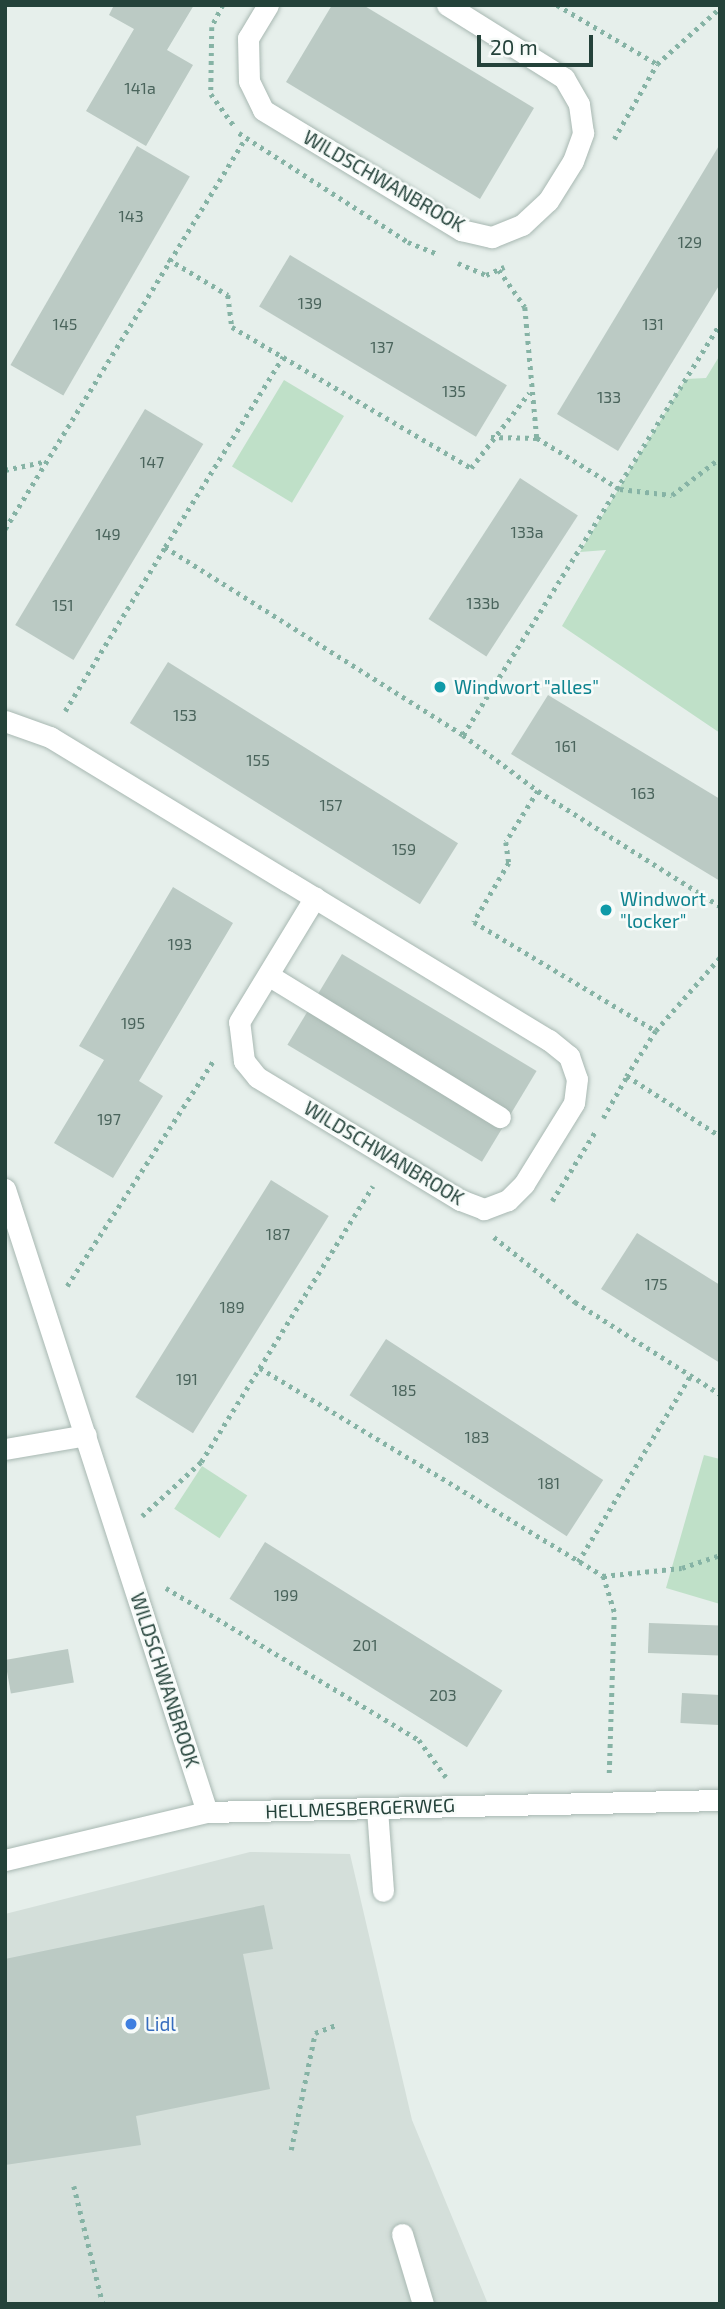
<!DOCTYPE html>
<style>
body{margin:0}
#map{position:relative;width:725px;height:2309px;overflow:hidden;background:#e6efeb;font-family:"Exo 2",sans-serif}
div>[style]{position:absolute}
.built>*{inset:0;background:#d4dfda}
.green>*{inset:0;background:#bfe0c8;transform-origin:0 0}
.building>*{inset:0;background:#bbcac4;transform-origin:0 0}
.path>*{height:4.5px;margin-top:-2.25px;transform-origin:0;background:repeating-linear-gradient(90deg,#86b3a5 0 3.5px,transparent 0 8.5px)}
.roads{filter:drop-shadow(0 0 2px #a8b8b2) drop-shadow(0 0 2px #a8b8b2)}
.minor>*{height:21px;margin:-10.5px;padding:0 10.5px;transform-origin:10.5px;border-radius:10.5px;background:#fff}
.dots>*{width:19px;height:19px;translate:-50% -50%;box-sizing:border-box;border:4px solid #f7fbf9;border-radius:50%}
span{translate:-50% -50%;white-space:nowrap;text-align:center;line-height:1.15;-webkit-text-stroke:5px #f7fbf9;paint-order:stroke}
.number-label{font-size:16px;color:#4a645c}
.number-label span{-webkit-text-stroke-width:0}
.street-label{font-size:19px;color:#24423a}
.culture-label{font-size:19px;color:#0d838f}
.left{translate:0 -50%;text-align:left}
.shop-label{font-size:19px;color:#366cbe}
.frame{position:absolute;inset:0;border:7px solid #24423a;pointer-events:none}
.scale{position:absolute;left:477px;top:35px;width:116px;height:32px;box-sizing:border-box;border:4px solid #24423a;border-top:0;padding-left:9px;font-size:21px;line-height:24px;white-space:nowrap;color:#24423a;-webkit-text-stroke:5px #f7fbf9;paint-order:stroke}
</style>
<div id="map">
<div class="built">
<div style="clip-path:polygon(250px 1852px,350px 1854px,412px 2120px,488px 2304px,5px 2304px,5px 1914px)"></div>
</div>
<div class="green">
<div style="clip-path:polygon(720px 355px,720px 733px,562px 626px,606px 550px,580px 552px,686px 379px,706px 378px)"></div>
<div style="left:284px;top:380px;width:70px;height:101px;rotate:31deg"></div>
<div style="clip-path:polygon(704px 1455px,720px 1459px,720px 1604px,666px 1588px)"></div>
<div style="left:202px;top:1466px;width:54px;height:51px;rotate:33deg"></div>
</div>
<div class="building">
<div style="clip-path:polygon(114px 5px,194px 5px,167px 50px,193px 65px,146px 146px,86px 111px,134px 29px,109px 15px)"></div>
<div style="clip-path:polygon(332px 5px,363px 5px,534px 108px,480px 199px,286px 82px)"></div>
<div style="clip-path:polygon(720px 144px,720px 284px,618px 451px,557px 414px)"></div>
<div style="left:137px;top:146px;width:61px;height:253px;rotate:30deg"></div>
<div style="left:290px;top:255px;width:253px;height:60px;rotate:31deg"></div>
<div style="left:145px;top:409px;width:68px;height:252px;rotate:31deg"></div>
<div style="left:520px;top:478px;width:69px;height:168px;rotate:33deg"></div>
<div style="left:168px;top:662px;width:342px;height:72px;rotate:32deg"></div>
<div style="clip-path:polygon(548px 695px,720px 799px,720px 881px,511px 754px)"></div>
<div style="clip-path:polygon(173px 887px,233px 923px,139px 1081px,163px 1096px,113px 1178px,54px 1143px,104px 1060px,79px 1046px)"></div>
<div style="left:342px;top:954px;width:227px;height:106px;rotate:31deg"></div>
<div style="left:271px;top:1180px;width:68px;height:256px;rotate:32deg"></div>
<div style="clip-path:polygon(637px 1233px,720px 1285px,720px 1363px,601px 1289px)"></div>
<div style="left:386px;top:1339px;width:259px;height:67px;rotate:33deg"></div>
<div style="left:265px;top:1542px;width:280px;height:67px;rotate:32deg"></div>
<div style="left:649px;top:1623px;width:71px;height:30px;rotate:2deg"></div>
<div style="left:68px;top:1649px;width:34px;height:64px;rotate:80deg"></div>
<div style="left:682px;top:1693px;width:38px;height:30px;rotate:3deg"></div>
<div style="clip-path:polygon(264px 1905px,273px 1949px,243px 1954px,270px 2089px,136px 2116px,141px 2145px,5px 2165px,5px 1959px)"></div>
</div>
<div class="path">
<div style="left:223px;top:5px;width:25px;rotate:117deg"></div>
<div style="left:212px;top:27px;width:67px;rotate:90.9deg"></div>
<div style="left:211px;top:94px;width:39px;rotate:54deg"></div>
<div style="left:557px;top:5px;width:116px;rotate:30.5deg"></div>
<div style="left:239px;top:133px;width:201px;rotate:32.8deg"></div>
<div style="left:408px;top:242px;width:31px;rotate:22deg"></div>
<div style="left:614px;top:139px;width:86px;rotate:-60.2deg"></div>
<div style="left:657px;top:64px;width:84px;rotate:-41.6deg"></div>
<div style="left:168px;top:259px;width:70px;rotate:31deg"></div>
<div style="left:228px;top:295px;width:32px;rotate:83deg"></div>
<div style="left:232px;top:327px;width:277px;rotate:30.5deg"></div>
<div style="left:471px;top:468px;width:95px;rotate:-52.3deg"></div>
<div style="left:458px;top:263px;width:30px;rotate:23deg"></div>
<div style="left:486px;top:275px;width:20px;rotate:-24deg"></div>
<div style="left:499px;top:270px;width:45px;rotate:54.9deg"></div>
<div style="left:525px;top:307px;width:132px;rotate:84.8deg"></div>
<div style="left:537px;top:438px;width:97px;rotate:31.6deg"></div>
<div style="left:620px;top:489px;width:52px;rotate:6.6deg"></div>
<div style="left:672px;top:495px;width:61px;rotate:-37.6deg"></div>
<div style="left:491px;top:437px;width:46px;rotate:1.2deg"></div>
<div style="left:5px;top:470px;width:40px;rotate:-12deg"></div>
<div style="left:5px;top:529px;width:458px;rotate:-58.4deg"></div>
<div style="left:165px;top:547px;width:224px;rotate:-58.2deg"></div>
<div style="left:65px;top:711px;width:192px;rotate:-58.6deg"></div>
<div style="left:165px;top:547px;width:352px;rotate:32.2deg"></div>
<div style="left:463px;top:735px;width:94px;rotate:36.7deg"></div>
<div style="left:538px;top:791px;width:215px;rotate:32.3deg"></div>
<div style="left:463px;top:735px;width:485px;rotate:-58deg"></div>
<div style="left:538px;top:791px;width:60px;rotate:122.1deg"></div>
<div style="left:506px;top:842px;width:21px;rotate:82deg"></div>
<div style="left:509px;top:863px;width:69px;rotate:120.7deg"></div>
<div style="left:474px;top:922px;width:212px;rotate:30.9deg"></div>
<div style="left:720px;top:958px;width:97px;rotate:131.2deg"></div>
<div style="left:656px;top:1031px;width:54px;rotate:122.8deg"></div>
<div style="left:627px;top:1076px;width:111px;rotate:32.8deg"></div>
<div style="left:603px;top:1118px;width:48px;rotate:-60.3deg"></div>
<div style="left:552px;top:1201px;width:81px;rotate:-58.1deg"></div>
<div style="left:494px;top:1237px;width:104px;rotate:38.7deg"></div>
<div style="left:575px;top:1302px;width:172px;rotate:32.4deg"></div>
<div style="left:67px;top:1286px;width:268px;rotate:-57deg"></div>
<div style="left:260px;top:1368px;width:401px;rotate:31.2deg"></div>
<div style="left:142px;top:1516px;width:80px;rotate:-42.5deg"></div>
<div style="left:201px;top:1462px;width:325px;rotate:-58.1deg"></div>
<div style="left:578px;top:1562px;width:217px;rotate:-58.9deg"></div>
<div style="left:166px;top:1588px;width:295px;rotate:31deg"></div>
<div style="left:419px;top:1740px;width:46px;rotate:53.9deg"></div>
<div style="left:609px;top:1773px;width:161px;rotate:-88.2deg"></div>
<div style="left:614px;top:1612px;width:38px;rotate:-107deg"></div>
<div style="left:603px;top:1576px;width:79px;rotate:-5.8deg"></div>
<div style="left:682px;top:1568px;width:40px;rotate:-18.9deg"></div>
<div style="left:291px;top:2150px;width:119px;rotate:-78.4deg"></div>
<div style="left:315px;top:2033px;width:22px;rotate:-21deg"></div>
<div style="left:74px;top:2186px;width:122px;rotate:76.2deg"></div>
</div>
<div class="roads">
<div class="minor">
<div style="left:268px;top:5px;width:39px;rotate:121deg"></div>
<div style="left:248px;top:38px;width:43px;rotate:88.7deg"></div>
<div style="left:249px;top:81px;width:32px;rotate:64deg"></div>
<div style="left:263px;top:110px;width:232px;rotate:31.2deg"></div>
<div style="left:461px;top:230px;width:32px;rotate:13deg"></div>
<div style="left:492px;top:237px;width:32px;rotate:-22deg"></div>
<div style="left:522px;top:225px;width:35px;rotate:-43deg"></div>
<div style="left:548px;top:201px;width:47px;rotate:-58deg"></div>
<div style="left:573px;top:161px;width:30px;rotate:-70deg"></div>
<div style="left:583px;top:133px;width:29px;rotate:-98deg"></div>
<div style="left:579px;top:104px;width:30px;rotate:-120deg"></div>
<div style="left:564px;top:78px;width:138px;rotate:-148deg"></div>
<div style="left:5px;top:721px;width:48px;rotate:19.6deg"></div>
<div style="left:50px;top:737px;width:277px;rotate:31.3deg"></div>
<div style="left:287px;top:881px;width:306px;rotate:31.3deg"></div>
<div style="left:549px;top:1040px;width:26px;rotate:39deg"></div>
<div style="left:569px;top:1056px;width:24px;rotate:71deg"></div>
<div style="left:577px;top:1079px;width:24px;rotate:97deg"></div>
<div style="left:574px;top:1103px;width:95px;rotate:121.7deg"></div>
<div style="left:524px;top:1184px;width:23px;rotate:135deg"></div>
<div style="left:508px;top:1200px;width:26px;rotate:159deg"></div>
<div style="left:484px;top:1209px;width:26px;rotate:-159deg"></div>
<div style="left:460px;top:1200px;width:237px;rotate:-148.8deg"></div>
<div style="left:257px;top:1077px;width:21px;rotate:-129deg"></div>
<div style="left:244px;top:1061px;width:39px;rotate:-97deg"></div>
<div style="left:239px;top:1022px;width:146px;rotate:-58.7deg"></div>
<div style="left:268px;top:975px;width:272px;rotate:31.5deg"></div>
<div style="left:5px;top:1189px;width:655px;rotate:72.04deg"></div>
<div style="left:5px;top:1449px;width:82px;rotate:-9.8deg"></div>
<div style="left:377px;top:1809px;width:82px;rotate:85.8deg"></div>
<div style="left:5px;top:1860px;width:208px;rotate:-13.4deg"></div>
<div style="left:207px;top:1812px;width:513px;rotate:-1.34deg"></div>
<div style="left:402px;top:2234px;width:73px;rotate:73.3deg"></div>
</div>
</div>
<div class="dots">
<div style="left:440px;top:687px;background:#0f9aa8"></div>
<div style="left:606px;top:910px;background:#0f9aa8"></div>
<div style="left:131px;top:2024px;background:#3f7fe0"></div>
</div>
<div class="number-label">
<span style="left:140px;top:88px">141a</span>
<span style="left:131px;top:216px">143</span>
<span style="left:690px;top:242px">129</span>
<span style="left:310px;top:303px">139</span>
<span style="left:65px;top:324px">145</span>
<span style="left:653px;top:324px">131</span>
<span style="left:382px;top:347px">137</span>
<span style="left:454px;top:391px">135</span>
<span style="left:609px;top:397px">133</span>
<span style="left:152px;top:462px">147</span>
<span style="left:527px;top:532px">133a</span>
<span style="left:108px;top:534px">149</span>
<span style="left:483px;top:603px">133b</span>
<span style="left:63px;top:605px">151</span>
<span style="left:185px;top:715px">153</span>
<span style="left:566px;top:746px">161</span>
<span style="left:258px;top:760px">155</span>
<span style="left:643px;top:793px">163</span>
<span style="left:331px;top:805px">157</span>
<span style="left:404px;top:849px">159</span>
<span style="left:180px;top:944px">193</span>
<span style="left:133px;top:1023px">195</span>
<span style="left:109px;top:1119px">197</span>
<span style="left:278px;top:1234px">187</span>
<span style="left:656px;top:1284px">175</span>
<span style="left:232px;top:1307px">189</span>
<span style="left:187px;top:1379px">191</span>
<span style="left:404px;top:1390px">185</span>
<span style="left:477px;top:1437px">183</span>
<span style="left:549px;top:1483px">181</span>
<span style="left:286px;top:1595px">199</span>
<span style="left:365px;top:1645px">201</span>
<span style="left:443px;top:1695px">203</span>
</div>
<div class="street-label">
<span style="left:384px;top:181px;rotate:30deg">WILDSCHWANBROOK</span>
<span style="left:384px;top:1153px;rotate:31deg">WILDSCHWANBROOK</span>
<span style="left:165px;top:1680px;rotate:72deg">WILDSCHWANBROOK</span>
<span style="left:360px;top:1808px;rotate:-2deg">HELLMESBERGERWEG</span>
</div>
<div class="culture-label">
<span class="left" style="left:454px;top:687px">Windwort "alles"</span>
<span class="left" style="left:620px;top:910px">Windwort<br>"locker"</span>
</div>
<div class="shop-label">
<span class="left" style="left:145px;top:2024px">Lidl</span>
</div>
<div class="frame"></div>
<div class="scale">20 m</div>
</div>
